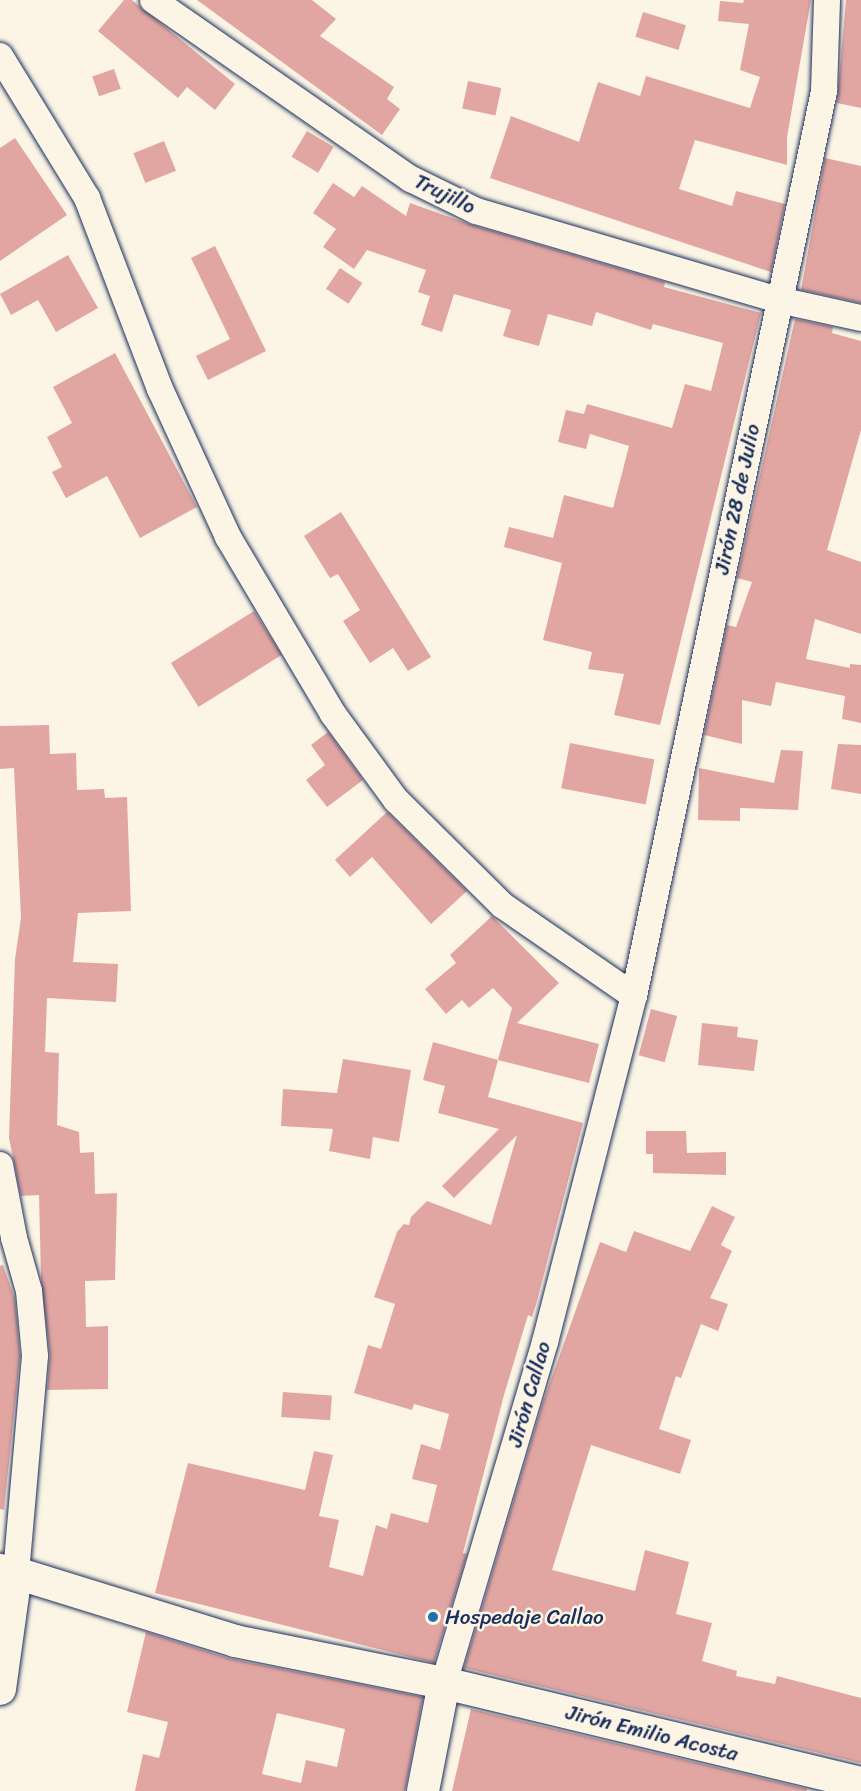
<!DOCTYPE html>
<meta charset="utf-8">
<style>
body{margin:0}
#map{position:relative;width:861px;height:1791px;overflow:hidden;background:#fcf5e5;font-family:Sriracha,sans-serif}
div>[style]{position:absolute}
.building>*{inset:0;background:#e1a6a2;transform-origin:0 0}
.roads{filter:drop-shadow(0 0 2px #1b2f5e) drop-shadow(0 0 2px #1b2f5e)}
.minor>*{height:26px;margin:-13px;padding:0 13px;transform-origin:13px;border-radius:13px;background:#fcf5e5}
.tertiary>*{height:32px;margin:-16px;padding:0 16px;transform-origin:16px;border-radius:16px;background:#fcf5e5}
.dots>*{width:16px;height:16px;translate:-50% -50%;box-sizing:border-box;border:3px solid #fcf5e5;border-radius:50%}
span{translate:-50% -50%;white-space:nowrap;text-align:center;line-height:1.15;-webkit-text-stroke:5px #fcf5e5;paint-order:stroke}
.street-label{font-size:21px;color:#1b2f5e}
.poi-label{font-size:21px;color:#1b2f5e}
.left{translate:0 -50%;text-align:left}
</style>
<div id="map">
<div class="building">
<div style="clip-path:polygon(124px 0,132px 0,235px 84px,215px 110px,187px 87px,178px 98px,98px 31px)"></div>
<div style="clip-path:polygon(197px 0,312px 0,336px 19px,320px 36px,394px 87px,387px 99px,400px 109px,382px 135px)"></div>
<div style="clip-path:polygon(744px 0,811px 0,787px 137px,787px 165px,695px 140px,679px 189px,732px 206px,736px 191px,785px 204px,771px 272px,490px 178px,511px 116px,579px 142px,598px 82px,640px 96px,646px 76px,750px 108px,760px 77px,740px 70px,749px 24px,718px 21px,720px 1px,743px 3px)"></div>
<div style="clip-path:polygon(846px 0,861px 0,861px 108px,837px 103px)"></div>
<div style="left:643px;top:12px;width:45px;height:26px;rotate:17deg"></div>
<div style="left:114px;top:69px;width:21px;height:23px;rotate:71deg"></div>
<div style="left:468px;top:81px;width:34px;height:28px;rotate:12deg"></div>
<div style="left:307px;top:131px;width:31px;height:30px;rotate:31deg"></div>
<div style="clip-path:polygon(15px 138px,67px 215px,0 261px,0 148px)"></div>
<div style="left:164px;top:141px;width:32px;height:33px;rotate:68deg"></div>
<div style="clip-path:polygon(825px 158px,861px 166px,861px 303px,801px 290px)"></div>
<div style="clip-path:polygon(333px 183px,354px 197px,362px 186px,406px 216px,410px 203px,472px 225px,665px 282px,664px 287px,761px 313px,660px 725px,614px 715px,624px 674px,588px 669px,592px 652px,543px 640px,562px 563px,504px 547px,509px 527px,553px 538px,564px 495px,613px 508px,629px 446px,590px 434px,586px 449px,558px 442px,566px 410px,584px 414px,587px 404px,672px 428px,685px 384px,711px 391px,723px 343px,653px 324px,651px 330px,596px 312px,592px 326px,548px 314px,539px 346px,503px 336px,511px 310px,454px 294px,442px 332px,421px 325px,430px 296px,418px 292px,426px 270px,367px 250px,354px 269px,323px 247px,336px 229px,313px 213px)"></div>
<div style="clip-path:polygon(215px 246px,266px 351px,208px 380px,196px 356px,230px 339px,191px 258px)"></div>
<div style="clip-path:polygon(68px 255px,98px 308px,56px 332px,38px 300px,11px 315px,0 294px)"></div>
<div style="left:340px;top:268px;width:27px;height:25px;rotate:34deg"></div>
<div style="clip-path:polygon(795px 319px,833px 327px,832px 333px,861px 341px,861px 430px,827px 550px,861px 562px,861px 634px,815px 619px,806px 659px,850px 668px,850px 664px,861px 665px,861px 723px,842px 719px,845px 696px,776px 682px,771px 706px,742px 700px,742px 744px,704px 735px,727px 625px,736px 627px,752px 582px,737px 578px)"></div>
<div style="clip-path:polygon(115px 353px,197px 507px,140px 538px,107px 476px,66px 498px,52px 472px,62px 467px,47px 437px,72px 423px,53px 387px)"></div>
<div style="clip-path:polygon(341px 512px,431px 657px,408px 671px,393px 648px,370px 663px,343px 621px,360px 610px,338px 574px,330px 578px,304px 536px)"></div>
<div style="left:254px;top:611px;width:52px;height:98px;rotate:58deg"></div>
<div style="clip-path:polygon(49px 725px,50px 754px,76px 753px,77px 790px,104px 789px,105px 798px,127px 797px,131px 911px,78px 913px,73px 962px,118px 964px,116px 1002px,47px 998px,45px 1052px,59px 1053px,57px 1125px,79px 1132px,80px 1153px,94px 1152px,95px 1194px,117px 1193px,115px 1280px,85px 1281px,86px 1327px,108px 1326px,108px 1389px,47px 1390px,50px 1355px,41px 1279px,39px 1195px,21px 1196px,9px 1138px,15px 959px,21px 918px,14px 768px,0 769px,0 726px)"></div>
<div style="clip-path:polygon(328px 732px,363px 780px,327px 807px,306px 780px,325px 765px,311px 745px)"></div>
<div style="left:570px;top:743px;width:86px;height:46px;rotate:11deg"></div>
<div style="clip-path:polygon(838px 744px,861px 745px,861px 794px,831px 789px)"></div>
<div style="clip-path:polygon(781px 750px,803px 751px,798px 810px,740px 808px,740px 821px,698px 820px,699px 768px,774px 783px)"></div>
<div style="clip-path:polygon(387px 812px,467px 891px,431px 924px,372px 857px,350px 877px,335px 860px)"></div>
<div style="clip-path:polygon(492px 916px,559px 983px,517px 1023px,599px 1044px,589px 1083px,498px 1060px,512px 1008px,493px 988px,469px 1008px,462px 1000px,446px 1014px,425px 989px,456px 963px,450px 955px)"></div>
<div style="left:651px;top:1009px;width:27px;height:48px;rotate:15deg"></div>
<div style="clip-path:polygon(702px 1023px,738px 1027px,737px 1037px,758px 1040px,754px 1071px,698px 1065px)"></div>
<div style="clip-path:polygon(433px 1042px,498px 1060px,488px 1097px,583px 1123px,537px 1301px,532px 1317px,528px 1315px,504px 1395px,463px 1553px,467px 1554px,434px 1663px,155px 1593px,188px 1463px,305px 1490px,314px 1451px,333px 1455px,319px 1516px,339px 1520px,329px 1567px,363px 1576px,376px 1525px,387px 1529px,391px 1513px,428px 1523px,437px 1485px,412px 1479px,421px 1444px,440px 1450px,449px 1414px,414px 1404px,412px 1410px,354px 1393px,368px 1345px,381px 1349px,395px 1304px,374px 1297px,397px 1232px,404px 1224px,409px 1225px,411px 1217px,427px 1201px,491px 1225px,517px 1135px,454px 1198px,442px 1186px,499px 1129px,438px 1113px,445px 1086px,423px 1080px)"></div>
<div style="clip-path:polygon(343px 1059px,411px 1070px,399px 1142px,373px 1137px,370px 1159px,329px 1151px,333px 1129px,281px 1126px,283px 1089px,337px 1093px)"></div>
<div style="clip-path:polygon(646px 1131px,686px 1131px,687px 1153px,726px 1152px,726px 1175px,653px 1173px,653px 1154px,646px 1154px)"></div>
<div style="clip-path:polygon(712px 1206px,735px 1217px,721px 1245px,732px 1251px,710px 1298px,728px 1304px,718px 1331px,701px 1324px,681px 1378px,676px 1376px,659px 1429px,691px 1440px,680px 1474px,591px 1445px,552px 1570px,635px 1591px,645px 1550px,689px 1562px,676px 1614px,712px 1623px,702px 1661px,737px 1671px,736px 1676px,775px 1684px,777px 1676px,861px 1698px,861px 1763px,464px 1668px,543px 1402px,600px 1242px,626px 1252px,634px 1231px,690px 1251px)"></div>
<div style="clip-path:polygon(3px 1265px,15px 1299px,20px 1356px,4px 1510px,0 1509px,0 1266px)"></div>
<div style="left:283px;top:1392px;width:49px;height:25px;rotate:4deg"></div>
<div style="clip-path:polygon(evenodd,146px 1632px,231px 1659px,423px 1697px,405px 1791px,135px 1791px,143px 1754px,159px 1758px,168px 1722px,127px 1712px,146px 1632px,277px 1713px,345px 1729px,337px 1767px,306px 1760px,301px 1783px,262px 1774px,277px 1713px)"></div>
<div style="clip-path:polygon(471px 1709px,807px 1789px,807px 1791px,452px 1791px)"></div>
</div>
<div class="roads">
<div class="minor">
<div style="left:153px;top:0;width:314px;rotate:34.8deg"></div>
<div style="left:411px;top:179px;width:72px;rotate:26.2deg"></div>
<div style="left:476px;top:211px;width:316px;rotate:16.4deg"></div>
<div style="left:779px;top:300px;width:84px;rotate:12.4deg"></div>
<div style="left:0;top:56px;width:167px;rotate:58.5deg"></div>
<div style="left:87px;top:198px;width:204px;rotate:69.1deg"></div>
<div style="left:160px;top:389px;width:163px;rotate:65.3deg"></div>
<div style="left:228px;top:537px;width:206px;rotate:59.3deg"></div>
<div style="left:333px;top:714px;width:107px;rotate:53.8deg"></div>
<div style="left:396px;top:800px;width:149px;rotate:44.7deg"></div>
<div style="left:502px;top:905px;width:160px;rotate:34.6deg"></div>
<div style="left:0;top:1165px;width:74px;rotate:79.1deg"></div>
<div style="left:14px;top:1238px;width:55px;rotate:74.2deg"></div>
<div style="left:29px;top:1291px;width:65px;rotate:84.7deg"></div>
<div style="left:35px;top:1356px;width:218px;rotate:95deg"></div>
<div style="left:16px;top:1573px;width:17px;rotate:-159deg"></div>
<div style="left:444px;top:1683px;width:356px;rotate:-73.5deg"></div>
<div style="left:545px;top:1342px;width:357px;rotate:-75.6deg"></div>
<div style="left:634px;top:996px;width:925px;rotate:-78.14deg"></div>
<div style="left:824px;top:91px;width:91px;rotate:-88.1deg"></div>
</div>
<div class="tertiary">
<div style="left:0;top:1689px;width:117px;rotate:-82.1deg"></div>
<div style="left:16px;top:1573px;width:229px;rotate:17.2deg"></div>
<div style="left:235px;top:1641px;width:213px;rotate:11.4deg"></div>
<div style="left:444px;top:1683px;width:429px;rotate:13.5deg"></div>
<div style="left:423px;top:1791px;width:110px;rotate:-79deg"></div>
</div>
</div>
<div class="dots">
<div style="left:433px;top:1617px;background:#1f6fb2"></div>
</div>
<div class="street-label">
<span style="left:445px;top:194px;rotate:26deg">Trujillo</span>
<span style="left:737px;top:499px;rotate:-78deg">Jirón 28 de Julio</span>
<span style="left:529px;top:1394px;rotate:-74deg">Jirón Callao</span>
<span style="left:652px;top:1733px;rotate:14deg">Jirón Emilio Acosta</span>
</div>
<div class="poi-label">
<span class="left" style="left:445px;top:1617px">Hospedaje Callao</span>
</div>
</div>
